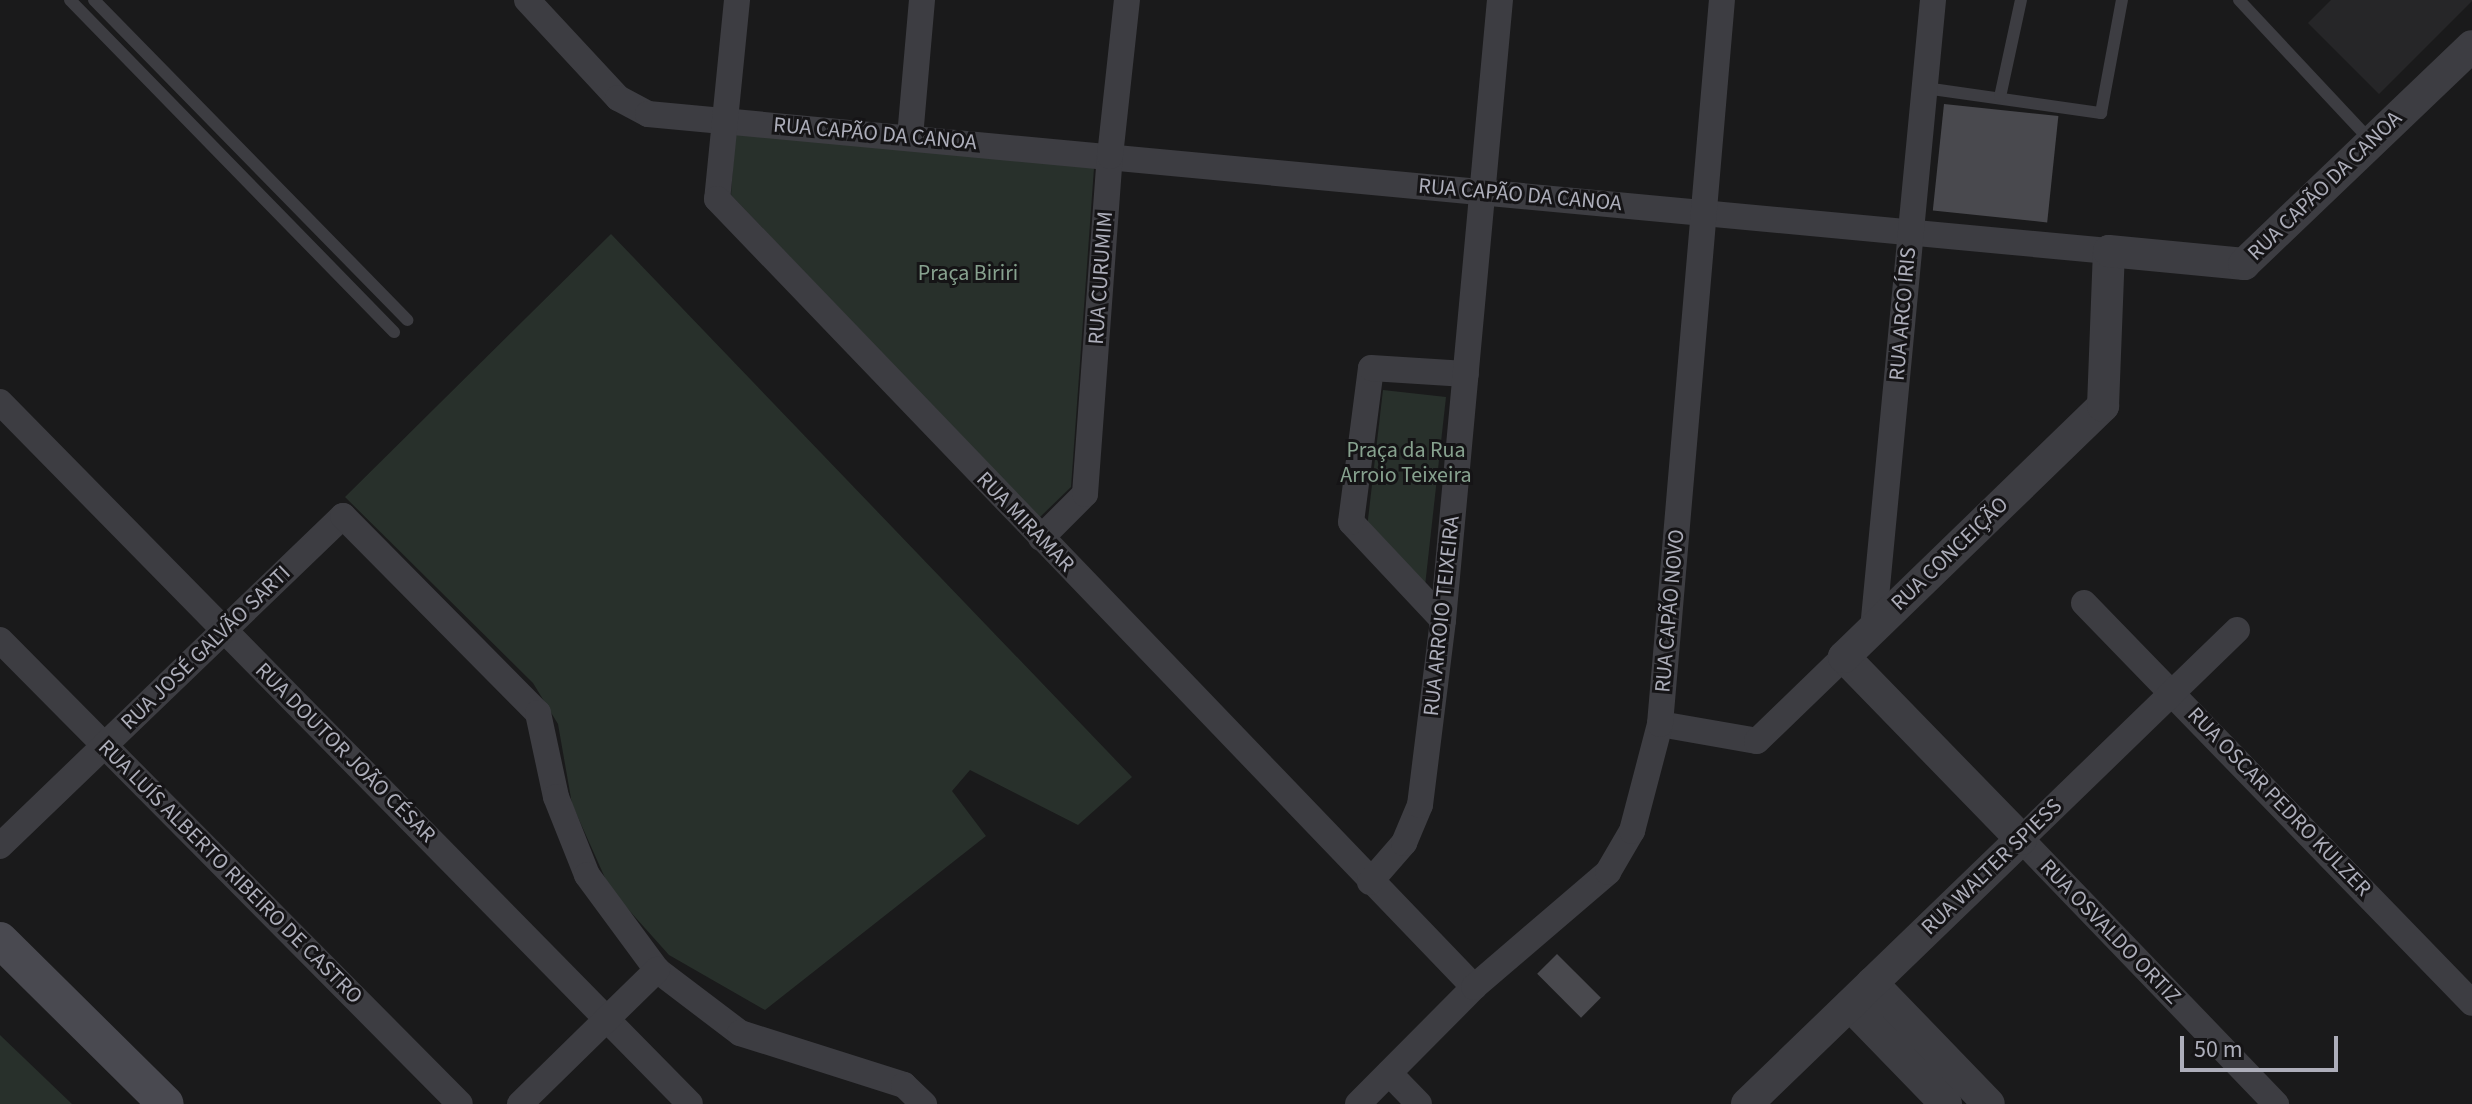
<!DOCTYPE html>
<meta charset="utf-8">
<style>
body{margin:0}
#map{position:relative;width:2472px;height:1104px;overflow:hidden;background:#1a1a1b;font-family:"Source Sans 3",sans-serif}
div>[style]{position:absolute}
.built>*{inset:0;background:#262628}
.green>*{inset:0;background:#28302b}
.building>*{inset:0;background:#49494e;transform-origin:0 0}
.service>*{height:12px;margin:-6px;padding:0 6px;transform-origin:6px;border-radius:6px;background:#3d3d42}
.minor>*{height:26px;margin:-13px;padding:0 13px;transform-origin:13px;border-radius:13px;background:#3d3d42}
.tertiary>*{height:32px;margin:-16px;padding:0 16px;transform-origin:16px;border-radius:16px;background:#3d3d42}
.secondary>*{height:36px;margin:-18px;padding:0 18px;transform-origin:18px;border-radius:18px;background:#494950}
span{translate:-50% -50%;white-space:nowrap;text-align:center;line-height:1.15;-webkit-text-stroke:6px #151416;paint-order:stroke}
.street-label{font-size:22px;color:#adaeba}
.park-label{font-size:22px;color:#87a28f}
.scale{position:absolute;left:2180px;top:1036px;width:158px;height:36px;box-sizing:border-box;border:4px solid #adaeba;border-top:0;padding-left:10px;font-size:24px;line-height:28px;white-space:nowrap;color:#adaeba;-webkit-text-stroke:6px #151416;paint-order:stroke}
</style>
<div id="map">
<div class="built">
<div style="clip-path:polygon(2331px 0,2472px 0,2472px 1px,2379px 94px,2308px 23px)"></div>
</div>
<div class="green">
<div style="clip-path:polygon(735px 134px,1094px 168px,1071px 487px,1039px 518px,731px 195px)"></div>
<div style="clip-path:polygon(611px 234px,1132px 777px,1078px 825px,970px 770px,952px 791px,986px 836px,765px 1010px,669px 955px,610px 889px,572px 804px,558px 724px,533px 683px,345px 497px)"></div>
<div style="clip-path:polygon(1383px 390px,1446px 397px,1425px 586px,1367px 528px)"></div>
<div style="clip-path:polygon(0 1035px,72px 1104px,0 1104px)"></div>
</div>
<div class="building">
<div style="left:1944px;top:104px;width:115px;height:107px;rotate:6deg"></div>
<div style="left:1557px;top:954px;width:62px;height:28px;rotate:45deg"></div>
</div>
<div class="service">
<div style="left:70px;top:0;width:464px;rotate:45.7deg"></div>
<div style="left:94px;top:0;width:448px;rotate:45.6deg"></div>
<div style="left:2239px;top:0;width:193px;rotate:46.9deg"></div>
<div style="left:1925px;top:88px;width:178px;rotate:8.1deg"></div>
<div style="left:2101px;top:113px;width:115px;rotate:-79.5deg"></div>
<div style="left:2000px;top:97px;width:99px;rotate:-77.8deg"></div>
</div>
<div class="minor">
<div style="left:527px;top:0;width:134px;rotate:47.1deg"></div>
<div style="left:618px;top:98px;width:34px;rotate:28deg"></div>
<div style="left:648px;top:114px;width:1467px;rotate:5.36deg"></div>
<div style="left:737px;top:0;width:200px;rotate:95.7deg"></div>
<div style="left:717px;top:199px;width:1093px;rotate:46.15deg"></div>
<div style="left:910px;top:137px;width:138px;rotate:-85deg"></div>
<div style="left:0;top:402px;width:984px;rotate:45.49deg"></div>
<div style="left:1041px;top:538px;width:62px;rotate:-45deg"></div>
<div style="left:1085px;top:494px;width:339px;rotate:-85.8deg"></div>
<div style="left:1110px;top:156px;width:157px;rotate:-83.8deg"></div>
<div style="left:2084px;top:603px;width:557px;rotate:45.87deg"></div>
<div style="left:1443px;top:620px;width:134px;rotate:-133.2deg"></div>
<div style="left:1351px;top:522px;width:155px;rotate:-82.6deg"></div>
<div style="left:1371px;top:368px;width:95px;rotate:3.6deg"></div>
<div style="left:1873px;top:629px;width:632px;rotate:-84.55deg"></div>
<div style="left:2237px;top:630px;width:301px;rotate:135.9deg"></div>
<div style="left:2021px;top:839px;width:368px;rotate:46.1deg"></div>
<div style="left:0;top:640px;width:653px;rotate:45.25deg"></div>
<div style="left:1660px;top:724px;width:98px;rotate:9.9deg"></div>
<div style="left:1757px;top:741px;width:121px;rotate:-44deg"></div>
<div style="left:0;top:846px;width:476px;rotate:-43.9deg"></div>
<div style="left:343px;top:516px;width:277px;rotate:45.3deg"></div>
<div style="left:538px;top:713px;width:86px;rotate:77.9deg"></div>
<div style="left:556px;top:797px;width:84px;rotate:68.3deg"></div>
<div style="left:587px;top:875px;width:118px;rotate:53.6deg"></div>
<div style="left:657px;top:970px;width:104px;rotate:37.2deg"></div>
<div style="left:740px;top:1033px;width:172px;rotate:17.6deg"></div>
<div style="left:904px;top:1085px;width:28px;rotate:44deg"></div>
<div style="left:1370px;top:882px;width:52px;rotate:-48.9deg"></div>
<div style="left:1404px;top:843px;width:41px;rotate:-67.2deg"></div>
<div style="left:1420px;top:805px;width:186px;rotate:-82.9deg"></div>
<div style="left:1443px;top:620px;width:623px;rotate:-84.75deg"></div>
<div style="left:1389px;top:1073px;width:43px;rotate:45.9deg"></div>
<div style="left:520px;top:1104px;width:192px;rotate:-44.4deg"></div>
<div style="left:1358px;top:1104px;width:165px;rotate:-45.2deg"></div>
<div style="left:1474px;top:987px;width:177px;rotate:-40.6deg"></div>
<div style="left:1608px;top:872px;width:48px;rotate:-59.7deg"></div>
<div style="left:1632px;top:831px;width:111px;rotate:-75.3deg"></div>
<div style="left:1660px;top:724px;width:727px;rotate:-85.11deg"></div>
</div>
<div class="tertiary">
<div style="left:1872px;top:983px;width:168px;rotate:46deg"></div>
<div style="left:1850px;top:1005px;width:138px;rotate:45.9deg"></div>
<div style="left:1747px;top:1104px;width:381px;rotate:-44deg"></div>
<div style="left:2021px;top:839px;width:254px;rotate:-134.2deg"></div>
<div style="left:1844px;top:657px;width:361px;rotate:-44.1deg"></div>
<div style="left:2103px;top:406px;width:155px;rotate:-87.8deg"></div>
<div style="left:2109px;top:251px;width:136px;rotate:5.5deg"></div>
<div style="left:2244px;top:264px;width:315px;rotate:-43.7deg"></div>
</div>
<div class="secondary">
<div style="left:0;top:940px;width:233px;rotate:44.7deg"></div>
</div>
<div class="street-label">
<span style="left:875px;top:134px;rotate:5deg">RUA CAPÃO DA CANOA</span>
<span style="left:2325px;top:186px;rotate:-44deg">RUA CAPÃO DA CANOA</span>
<span style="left:1520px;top:195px;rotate:5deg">RUA CAPÃO DA CANOA</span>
<span style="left:1101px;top:278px;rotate:-86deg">RUA CURUMIM</span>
<span style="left:1903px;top:314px;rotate:-85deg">RUA ARCO ÍRIS</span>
<span style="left:1025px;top:522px;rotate:46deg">RUA MIRAMAR</span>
<span style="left:1950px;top:554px;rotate:-44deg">RUA CONCEIÇÃO</span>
<span style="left:1670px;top:611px;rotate:-85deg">RUA CAPÃO NOVO</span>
<span style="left:1442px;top:616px;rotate:-84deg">RUA ARROIO TEIXEIRA</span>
<span style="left:206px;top:648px;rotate:-44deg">RUA JOSÉ GALVÃO SARTI</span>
<span style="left:345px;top:753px;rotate:45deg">RUA DOUTOR JOÃO CÉSAR</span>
<span style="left:2279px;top:802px;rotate:46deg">RUA OSCAR PEDRO KULZER</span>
<span style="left:1992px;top:867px;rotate:-44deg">RUA WALTER SPIESS</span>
<span style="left:230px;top:872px;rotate:45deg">RUA LUÍS ALBERTO RIBEIRO DE CASTRO</span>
<span style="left:2110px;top:932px;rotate:46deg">RUA OSVALDO ORTIZ</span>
</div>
<div class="park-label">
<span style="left:968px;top:274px">Praça Biriri</span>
<span style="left:1406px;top:463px">Praça da Rua<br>Arroio Teixeira</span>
</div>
<div class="scale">50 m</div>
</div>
